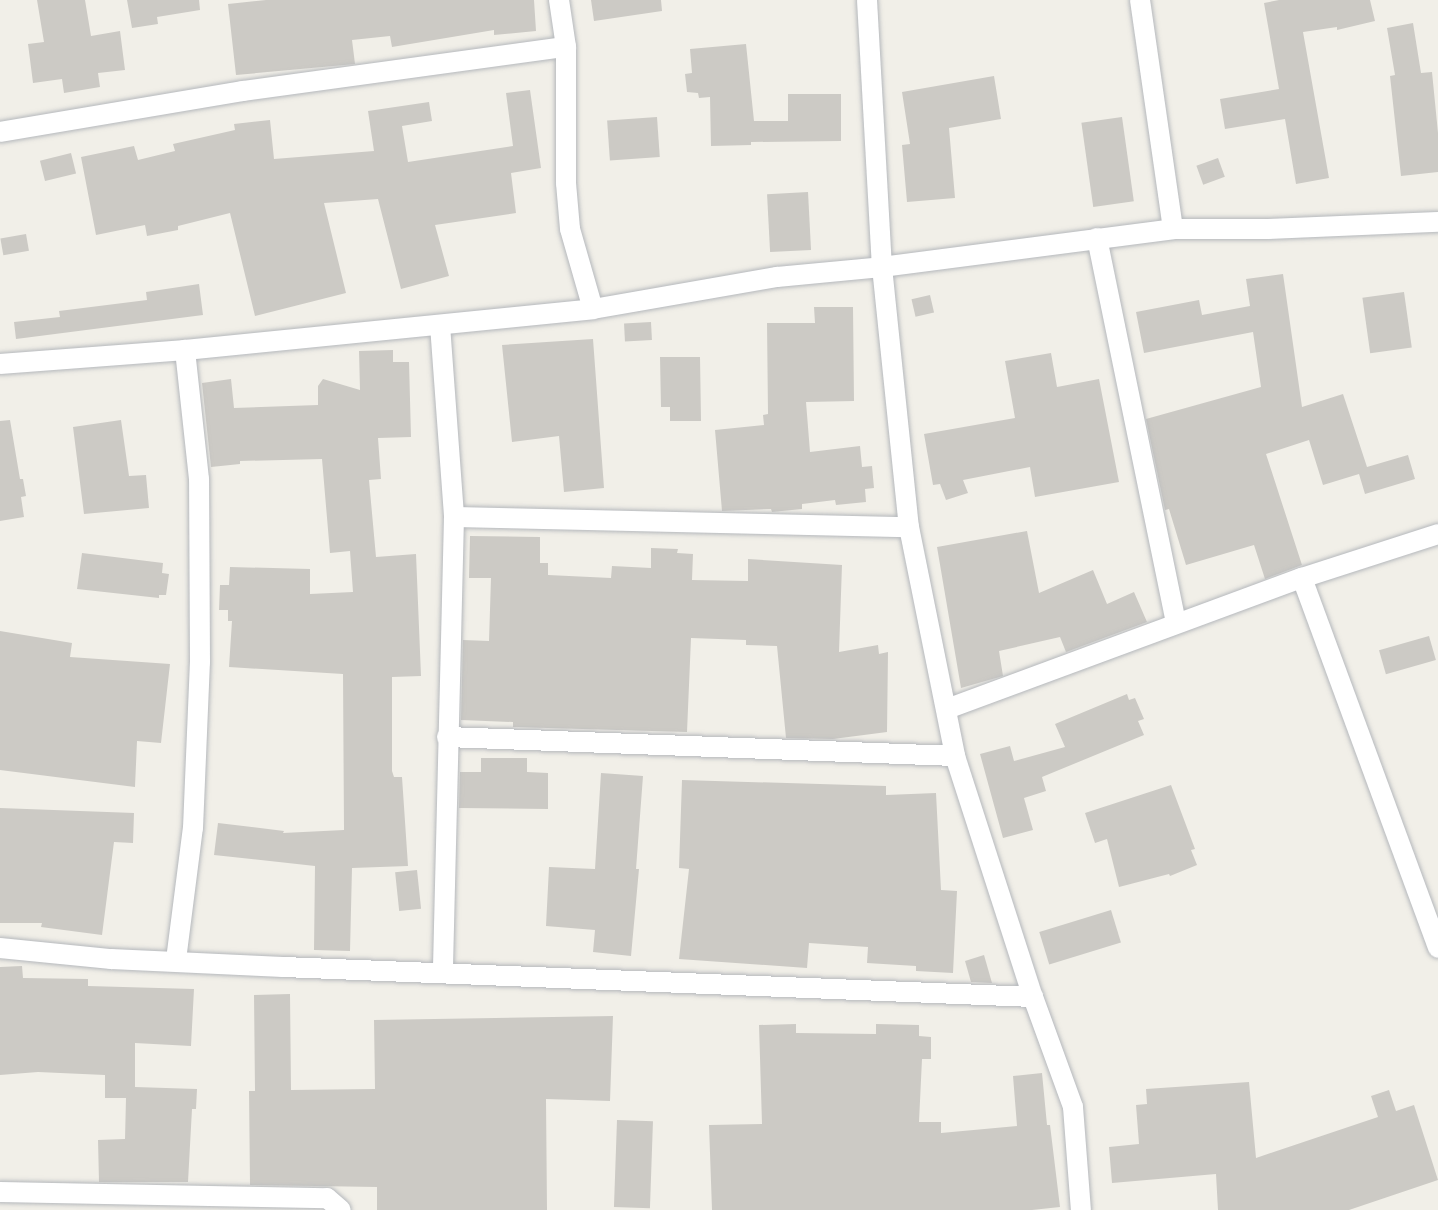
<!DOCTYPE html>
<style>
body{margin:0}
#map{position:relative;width:1438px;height:1210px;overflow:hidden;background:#f1efe8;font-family:"Asap Condensed",sans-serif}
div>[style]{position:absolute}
.building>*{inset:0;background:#cccac5;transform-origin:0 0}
.roads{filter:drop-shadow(0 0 2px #b5b8bc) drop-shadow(0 0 2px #b5b8bc)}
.minor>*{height:20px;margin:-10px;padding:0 10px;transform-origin:10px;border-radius:10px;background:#fff}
span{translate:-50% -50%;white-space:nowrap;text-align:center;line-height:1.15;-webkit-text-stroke:6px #fff;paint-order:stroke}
</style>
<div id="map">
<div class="building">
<div style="clip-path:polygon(37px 0,85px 0,91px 36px,120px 31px,125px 70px,98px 73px,100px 87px,64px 93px,62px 79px,33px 83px,28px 44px,44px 42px)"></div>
<div style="clip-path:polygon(127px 0,199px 0,200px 10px,157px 17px,158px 24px,132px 28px)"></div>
<div style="clip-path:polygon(266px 0,534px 0,536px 31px,494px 35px,494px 30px,392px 47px,390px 36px,352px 40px,355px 64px,236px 75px,228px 4px)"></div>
<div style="clip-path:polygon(591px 0,661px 0,662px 11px,594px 21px)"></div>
<div style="clip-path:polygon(1279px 0,1370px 0,1375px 21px,1337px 30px,1337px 27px,1303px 32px,1329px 178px,1296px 184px,1285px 119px,1225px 129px,1220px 99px,1279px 89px,1264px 3px)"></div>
<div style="clip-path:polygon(1413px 23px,1421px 73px,1432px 72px,1438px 133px,1438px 172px,1401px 176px,1390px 76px,1395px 75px,1387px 28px)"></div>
<div style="clip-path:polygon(746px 44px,754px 121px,788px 121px,788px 94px,841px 94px,841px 141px,751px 142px,751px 145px,711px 146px,710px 97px,699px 98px,698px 93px,687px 92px,685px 74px,692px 73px,690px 49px)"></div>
<div style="clip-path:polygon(994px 76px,1001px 119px,949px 128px,955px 198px,907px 202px,902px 145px,910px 144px,902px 92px)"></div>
<div style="clip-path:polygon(530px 90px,541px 168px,511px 173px,516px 213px,435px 225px,449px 276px,401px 289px,378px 199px,324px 203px,346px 293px,255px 316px,230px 213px,178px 226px,178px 230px,147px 236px,145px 225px,96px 235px,81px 157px,134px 146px,138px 160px,175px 151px,173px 144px,235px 130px,234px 124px,270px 120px,274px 159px,374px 151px,368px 111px,429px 102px,432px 121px,402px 126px,408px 162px,513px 146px,506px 93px)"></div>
<div style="left:657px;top:117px;width:40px;height:50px;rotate:86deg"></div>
<div style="left:1122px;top:117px;width:85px;height:41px;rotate:82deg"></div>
<div style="left:71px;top:153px;width:21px;height:32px;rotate:76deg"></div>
<div style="left:1218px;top:158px;width:20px;height:23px;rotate:70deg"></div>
<div style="left:808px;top:192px;width:58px;height:41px;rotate:87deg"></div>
<div style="left:26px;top:234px;width:17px;height:26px;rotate:80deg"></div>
<div style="clip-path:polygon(1283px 274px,1302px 407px,1343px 394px,1367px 467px,1408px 455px,1415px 479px,1365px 494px,1359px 474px,1323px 485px,1309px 440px,1266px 454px,1302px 565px,1265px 579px,1254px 545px,1186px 565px,1169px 509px,1165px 510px,1146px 419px,1261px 387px,1253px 332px,1144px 353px,1136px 312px,1199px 300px,1202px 315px,1250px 306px,1246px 279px)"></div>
<div style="clip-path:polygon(199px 284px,203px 315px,16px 339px,14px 322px,60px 317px,59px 311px,147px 300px,146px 292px)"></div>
<div style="left:1404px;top:292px;width:56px;height:42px;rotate:82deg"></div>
<div style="left:930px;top:295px;width:18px;height:19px;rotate:77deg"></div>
<div style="clip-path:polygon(814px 307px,853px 307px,854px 401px,806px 402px,810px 452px,860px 446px,862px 467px,872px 466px,874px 488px,865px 489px,866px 502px,836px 505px,835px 500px,802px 504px,802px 509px,772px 512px,771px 509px,722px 511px,715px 430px,764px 425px,763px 415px,768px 414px,767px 323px,815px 323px)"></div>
<div style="left:651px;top:322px;width:18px;height:27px;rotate:87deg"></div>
<div style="clip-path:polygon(593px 339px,604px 488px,564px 492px,559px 436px,512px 442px,502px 345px)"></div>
<div style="clip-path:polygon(393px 350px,393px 362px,409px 362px,411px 437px,378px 438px,381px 479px,369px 480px,376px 557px,416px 554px,421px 676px,392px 677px,392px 771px,394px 777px,402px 777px,408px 866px,352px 868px,350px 951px,314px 950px,315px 866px,214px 855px,218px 823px,284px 831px,283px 833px,344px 830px,343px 674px,229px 667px,232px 621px,228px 621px,228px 610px,219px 610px,220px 585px,229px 585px,230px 567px,310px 569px,310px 594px,353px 592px,350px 551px,330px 553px,322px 459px,240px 461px,240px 464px,211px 467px,202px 383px,231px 379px,234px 408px,318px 405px,318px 386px,323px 379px,360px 390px,359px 351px)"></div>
<div style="clip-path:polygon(1051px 353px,1057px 387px,1099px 379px,1119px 482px,1035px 497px,1030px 467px,963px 480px,968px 493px,946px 500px,940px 484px,933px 485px,924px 434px,1015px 418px,1005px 361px)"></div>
<div style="clip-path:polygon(660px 357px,700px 357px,701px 421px,670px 421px,670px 407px,661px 407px)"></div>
<div style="clip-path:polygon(10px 420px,20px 479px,23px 479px,26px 496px,21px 497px,24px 517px,0 521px,0 421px)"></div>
<div style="clip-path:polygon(121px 420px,129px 476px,146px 475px,149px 508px,84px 514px,73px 427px)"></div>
<div style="clip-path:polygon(1027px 531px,1039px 593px,1093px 570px,1107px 604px,1134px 592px,1147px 622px,1066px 652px,1060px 637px,999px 651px,1003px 676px,961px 688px,937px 547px)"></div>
<div style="clip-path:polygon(470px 536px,540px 537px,540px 563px,548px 563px,548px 575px,611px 578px,612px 566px,651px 568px,651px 548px,678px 549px,677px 553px,693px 554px,692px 580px,748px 581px,748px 559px,842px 565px,839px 652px,878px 645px,879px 654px,888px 652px,887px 732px,833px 739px,786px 738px,777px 646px,746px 645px,746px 640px,691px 638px,687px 732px,513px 727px,513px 722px,461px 720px,463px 640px,489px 641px,491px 578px,469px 578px)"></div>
<div style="clip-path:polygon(82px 553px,163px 563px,162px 573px,169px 574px,166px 595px,159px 595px,159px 598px,77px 589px)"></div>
<div style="clip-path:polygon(0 631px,72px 643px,70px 657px,170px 664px,161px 743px,137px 741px,135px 787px,0 770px)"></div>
<div style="left:1429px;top:636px;width:25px;height:52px;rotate:74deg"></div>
<div style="clip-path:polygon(1127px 694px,1129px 700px,1135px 698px,1144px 719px,1138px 721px,1144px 735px,1042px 777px,1046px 791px,1024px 798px,1033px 830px,1003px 838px,980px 754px,1010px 746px,1014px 761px,1065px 747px,1055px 724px)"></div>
<div style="clip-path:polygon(481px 758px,527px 758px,527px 772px,548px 773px,548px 809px,459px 808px,460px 772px,481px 772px)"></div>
<div style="clip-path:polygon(601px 773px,643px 776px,636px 869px,639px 869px,631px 956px,593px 952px,595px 930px,546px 926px,549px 867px,595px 869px)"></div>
<div style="clip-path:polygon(682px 780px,886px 786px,886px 795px,936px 793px,941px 890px,957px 891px,953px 973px,916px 971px,916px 966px,867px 963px,868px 947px,809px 943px,807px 968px,679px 959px,689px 869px,679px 868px)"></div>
<div style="clip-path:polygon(1171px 785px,1195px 849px,1191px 850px,1197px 865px,1170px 876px,1169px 874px,1119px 887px,1107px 839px,1095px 843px,1085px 813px)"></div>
<div style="clip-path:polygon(0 808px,134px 813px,133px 843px,114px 842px,102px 935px,41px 927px,42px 923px,0 923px)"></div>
<div style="left:417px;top:870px;width:39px;height:22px;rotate:84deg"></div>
<div style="left:1111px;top:910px;width:34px;height:75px;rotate:73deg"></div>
<div style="clip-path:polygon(984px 955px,992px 983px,971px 982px,965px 961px)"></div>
<div style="clip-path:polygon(22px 966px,23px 978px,88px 979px,88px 986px,194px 989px,191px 1046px,135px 1043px,135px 1087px,197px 1089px,196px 1109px,192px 1109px,188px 1182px,99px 1182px,98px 1140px,125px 1139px,126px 1098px,105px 1098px,105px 1075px,38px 1072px,0 1075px,0 967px)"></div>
<div style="clip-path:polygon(290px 994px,291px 1090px,375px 1089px,374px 1020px,613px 1016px,610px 1101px,546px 1099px,547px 1210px,377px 1210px,377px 1187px,250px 1185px,249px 1091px,255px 1091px,254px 995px)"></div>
<div style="clip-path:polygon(796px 1024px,796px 1033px,876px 1034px,876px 1024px,919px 1025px,919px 1036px,931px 1037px,931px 1059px,922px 1059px,919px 1122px,941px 1122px,941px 1133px,1017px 1126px,1013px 1076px,1042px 1073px,1047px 1125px,1050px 1125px,1060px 1207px,1032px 1210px,712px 1210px,709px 1125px,762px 1124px,759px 1025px)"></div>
<div style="clip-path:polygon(1249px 1082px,1256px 1158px,1378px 1117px,1371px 1096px,1389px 1090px,1396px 1111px,1414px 1105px,1438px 1180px,1349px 1210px,1218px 1210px,1216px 1174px,1112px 1183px,1109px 1147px,1139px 1144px,1136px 1105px,1147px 1104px,1146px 1089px)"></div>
<div style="left:617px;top:1120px;width:36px;height:87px;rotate:2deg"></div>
</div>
<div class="roads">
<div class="minor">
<div style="left:559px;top:0;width:48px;rotate:81.5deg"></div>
<div style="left:566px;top:47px;width:136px;rotate:90deg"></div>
<div style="left:566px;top:183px;width:46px;rotate:85deg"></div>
<div style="left:570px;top:229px;width:83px;rotate:74deg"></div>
<div style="left:867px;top:0;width:267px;rotate:86.8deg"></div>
<div style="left:882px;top:267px;width:261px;rotate:84.1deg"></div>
<div style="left:909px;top:527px;width:234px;rotate:78.6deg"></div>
<div style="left:955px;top:756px;width:253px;rotate:72.1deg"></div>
<div style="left:1033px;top:997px;width:117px;rotate:70deg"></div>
<div style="left:1073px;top:1107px;width:103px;rotate:85.6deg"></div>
<div style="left:1140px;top:0;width:231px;rotate:81.8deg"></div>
<div style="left:1173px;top:229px;width:95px"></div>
<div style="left:1268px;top:229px;width:170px;rotate:-2.4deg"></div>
<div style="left:0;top:132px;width:246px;rotate:-9.6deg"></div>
<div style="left:243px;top:91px;width:326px;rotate:-7.8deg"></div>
<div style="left:1097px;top:238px;width:393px;rotate:78.4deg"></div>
<div style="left:440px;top:325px;width:193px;rotate:85.8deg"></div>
<div style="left:454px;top:517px;width:455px;rotate:91.4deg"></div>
<div style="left:0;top:364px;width:186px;rotate:-4.3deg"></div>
<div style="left:185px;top:350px;width:410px;rotate:-5.7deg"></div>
<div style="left:593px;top:309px;width:187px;rotate:-9.9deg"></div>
<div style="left:777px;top:277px;width:105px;rotate:-5.4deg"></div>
<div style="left:882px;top:267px;width:293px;rotate:-7.4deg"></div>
<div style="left:454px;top:517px;width:455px;rotate:1.3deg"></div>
<div style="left:1302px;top:578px;width:394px;rotate:69.8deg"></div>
<div style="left:947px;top:709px;width:378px;rotate:-20.3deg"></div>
<div style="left:1302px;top:578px;width:143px;rotate:-17.9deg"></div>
<div style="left:447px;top:737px;width:508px;rotate:2.14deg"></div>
<div style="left:0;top:948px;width:112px;rotate:5.7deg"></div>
<div style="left:111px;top:959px;width:172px;rotate:2.7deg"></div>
<div style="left:283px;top:967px;width:751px;rotate:2.29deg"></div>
<div style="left:176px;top:960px;width:133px;rotate:-82.7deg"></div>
<div style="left:193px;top:828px;width:166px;rotate:-87.6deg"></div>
<div style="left:200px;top:662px;width:183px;rotate:-90.3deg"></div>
<div style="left:199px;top:479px;width:130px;rotate:-96.2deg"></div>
<div style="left:0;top:1192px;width:327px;rotate:1.1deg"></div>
<div style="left:327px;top:1198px;width:18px;rotate:41deg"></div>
</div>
</div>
</div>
